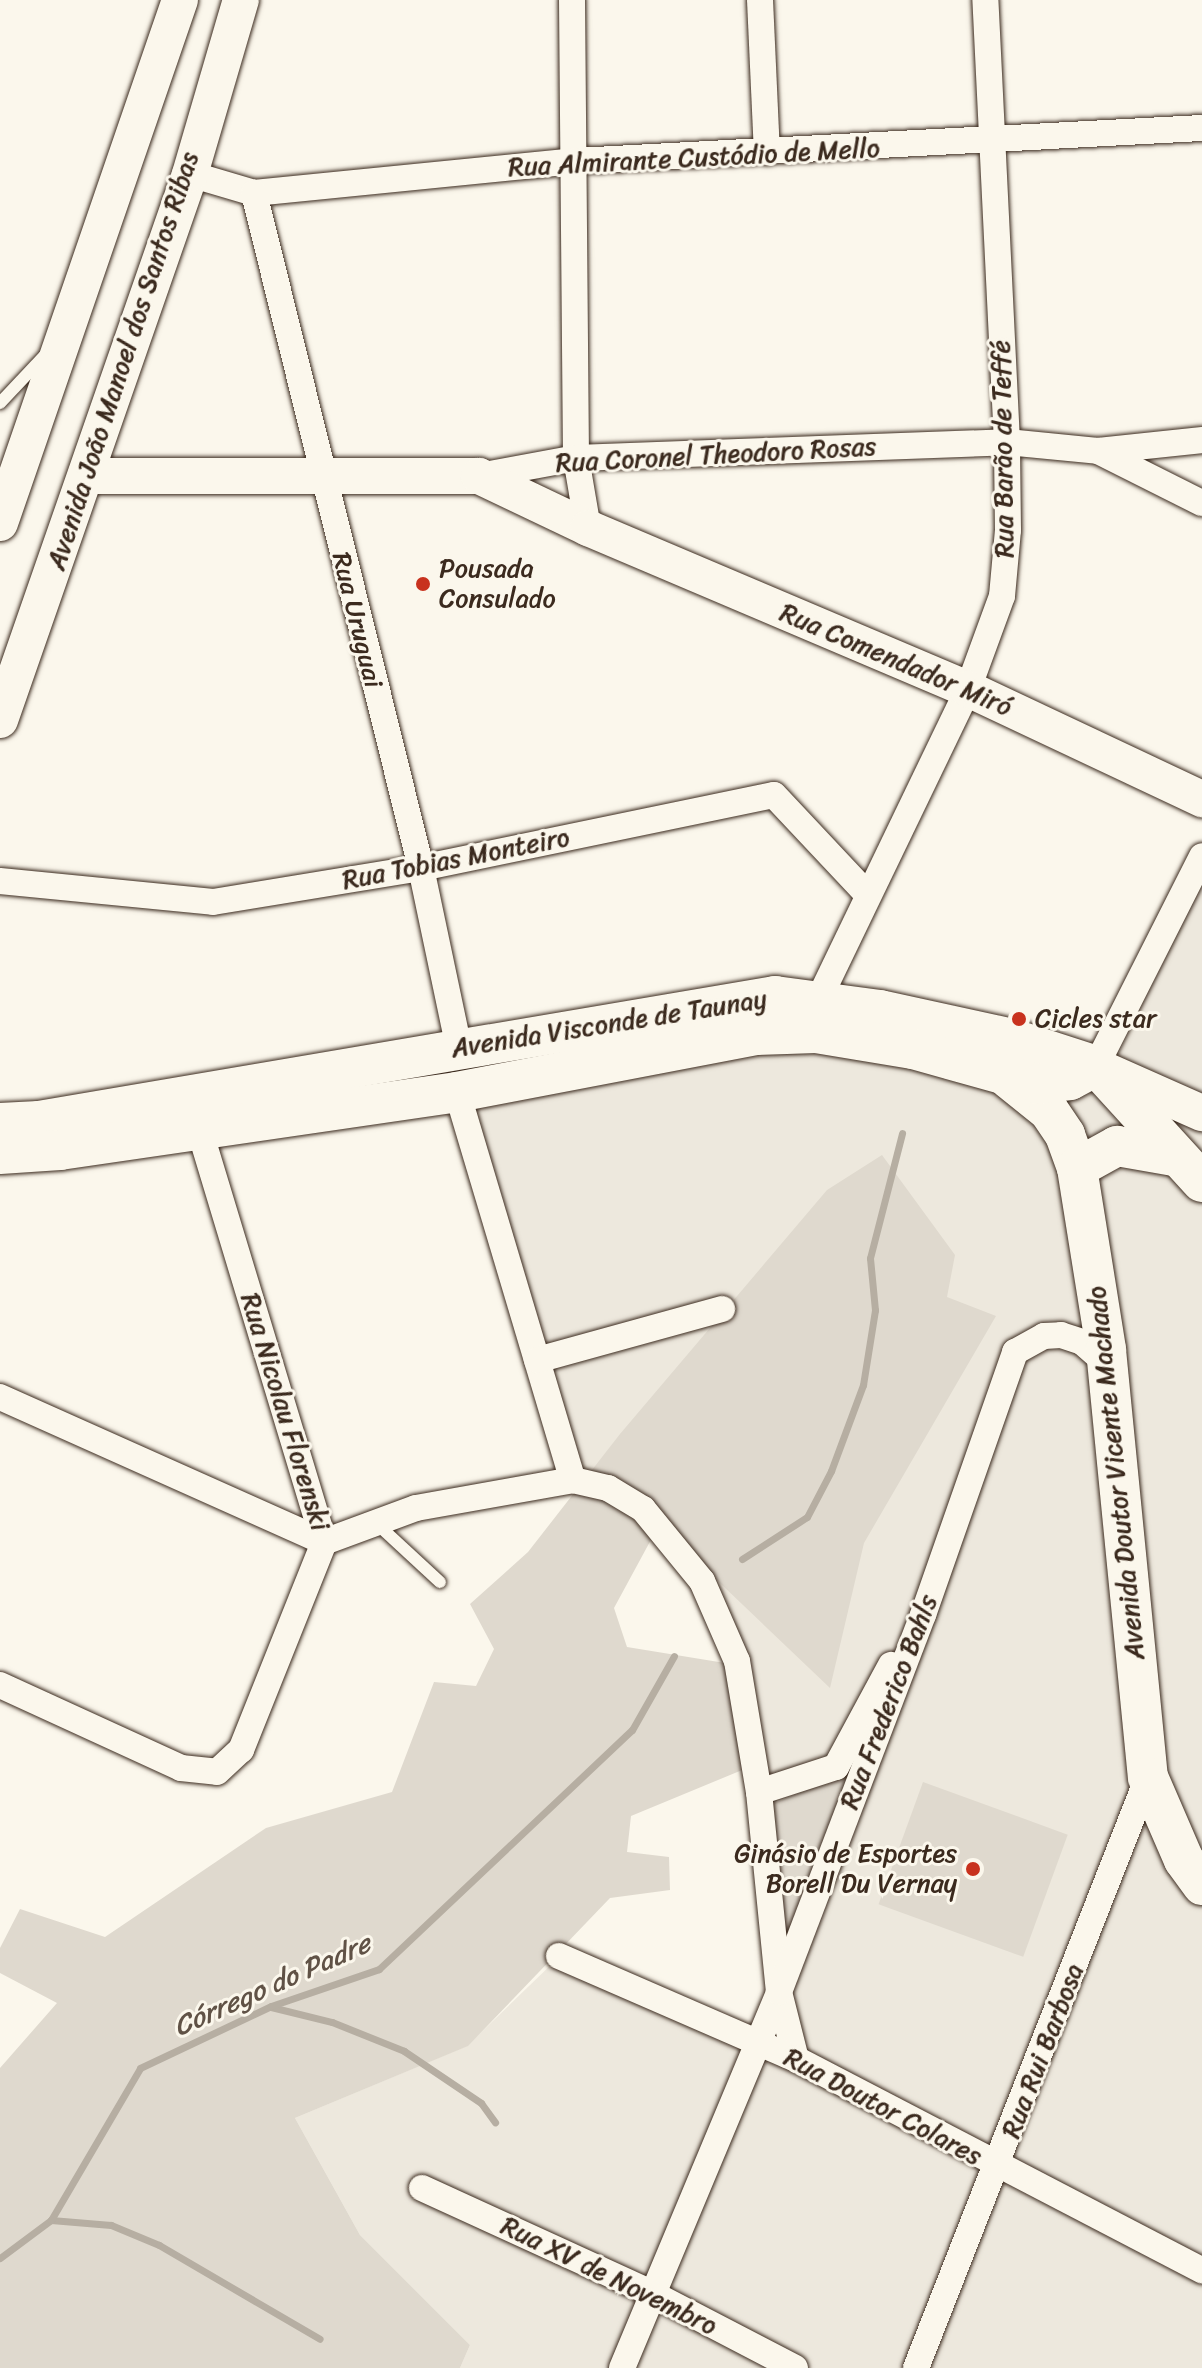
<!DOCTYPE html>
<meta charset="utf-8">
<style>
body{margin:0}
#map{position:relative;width:1202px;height:2368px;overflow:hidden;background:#fbf7ec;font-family:Sriracha,sans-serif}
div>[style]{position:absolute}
.built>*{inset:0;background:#ede8dd}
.green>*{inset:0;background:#dfd9ce;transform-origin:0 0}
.stream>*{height:7px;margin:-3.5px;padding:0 3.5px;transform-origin:3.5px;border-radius:3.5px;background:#b6aea2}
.roads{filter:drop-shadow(0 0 2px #3b2a1e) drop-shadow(0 0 2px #3b2a1e)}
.service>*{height:12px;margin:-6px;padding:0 6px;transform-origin:6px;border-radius:6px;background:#fbf7ec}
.minor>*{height:26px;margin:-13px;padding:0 13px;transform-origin:13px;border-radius:13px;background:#fbf7ec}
.secondary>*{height:36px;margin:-18px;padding:0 18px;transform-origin:18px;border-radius:18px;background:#fbf7ec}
.primary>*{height:40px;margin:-20px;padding:0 20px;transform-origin:20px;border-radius:20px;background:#fbf7ec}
.dots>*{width:22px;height:22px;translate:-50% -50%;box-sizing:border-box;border:4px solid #fbf7ec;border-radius:50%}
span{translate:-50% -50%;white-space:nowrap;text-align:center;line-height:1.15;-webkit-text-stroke:6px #fbf7ec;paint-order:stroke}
.street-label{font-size:26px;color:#3b2a1e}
.poi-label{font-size:26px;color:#3b2a1e}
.left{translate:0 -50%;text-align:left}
.right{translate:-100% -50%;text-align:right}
.water-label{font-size:28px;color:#605246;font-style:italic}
</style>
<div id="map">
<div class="built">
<div style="clip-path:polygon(1202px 876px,1202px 2368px,460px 2368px,470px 2345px,360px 2235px,295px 2118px,467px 2046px,557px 1959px,769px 2036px,758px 1769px,705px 1580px,575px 1477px,460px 1091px,463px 1049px,776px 998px,1110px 1072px)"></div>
</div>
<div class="green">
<div style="clip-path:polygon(882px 1155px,955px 1255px,947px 1297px,996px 1316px,864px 1543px,830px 1688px,659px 1525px,614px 1608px,627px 1647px,731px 1664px,747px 1768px,631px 1816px,627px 1852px,669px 1857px,670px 1890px,610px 1898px,468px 2046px,295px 2118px,360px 2235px,470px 2345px,460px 2368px,0 2368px,0 2068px,57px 2003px,0 1973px,0 1948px,20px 1909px,105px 1937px,266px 1828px,392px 1792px,434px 1682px,476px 1686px,494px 1649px,470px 1604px,528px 1552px,620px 1434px,827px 1190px)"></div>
<div style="clip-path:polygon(872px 1713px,787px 1945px,771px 1805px,816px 1785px)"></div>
<div style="left:923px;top:1782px;width:154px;height:130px;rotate:20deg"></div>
</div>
<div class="stream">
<div style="left:742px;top:1559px;width:77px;rotate:-32.9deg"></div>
<div style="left:807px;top:1517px;width:52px;rotate:-62.4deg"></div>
<div style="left:831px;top:1471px;width:92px;rotate:-69.6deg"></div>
<div style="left:863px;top:1385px;width:76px;rotate:-80.9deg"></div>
<div style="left:875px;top:1310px;width:52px;rotate:-95.5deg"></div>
<div style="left:870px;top:1258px;width:129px;rotate:-75.6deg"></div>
<div style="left:271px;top:2007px;width:63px;rotate:13.8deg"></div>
<div style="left:332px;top:2022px;width:78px;rotate:21.9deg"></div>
<div style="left:404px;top:2051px;width:93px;rotate:34deg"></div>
<div style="left:481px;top:2103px;width:24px;rotate:54deg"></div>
<div style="left:51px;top:2220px;width:60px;rotate:4.8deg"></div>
<div style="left:111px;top:2225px;width:52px;rotate:22.6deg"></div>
<div style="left:159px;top:2245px;width:186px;rotate:30.3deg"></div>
<div style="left:0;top:2258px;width:64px;rotate:-36.7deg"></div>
<div style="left:51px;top:2220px;width:176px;rotate:-59.6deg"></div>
<div style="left:140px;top:2068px;width:145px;rotate:-25.3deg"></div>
<div style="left:271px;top:2006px;width:114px;rotate:-18.9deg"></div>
<div style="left:379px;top:1969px;width:348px;rotate:-43.4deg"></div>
<div style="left:632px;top:1730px;width:85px;rotate:-60.4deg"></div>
</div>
<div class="roads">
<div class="service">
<div style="left:0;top:403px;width:70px;rotate:-46.7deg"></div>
<div style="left:376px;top:1523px;width:87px;rotate:42.7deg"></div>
</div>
<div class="minor">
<div style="left:572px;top:0;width:458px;rotate:89.5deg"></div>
<div style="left:576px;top:458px;width:71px;rotate:80.3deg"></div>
<div style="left:760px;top:0;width:152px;rotate:87.4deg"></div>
<div style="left:190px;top:174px;width:67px;rotate:16.5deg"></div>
<div style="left:254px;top:193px;width:324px;rotate:-5.7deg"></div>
<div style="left:576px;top:161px;width:627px;rotate:-3.02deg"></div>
<div style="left:254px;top:193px;width:695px;rotate:76.1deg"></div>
<div style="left:421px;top:868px;width:184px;rotate:78.1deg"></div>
<div style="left:1098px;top:451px;width:116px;rotate:26.6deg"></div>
<div style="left:479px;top:476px;width:99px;rotate:-10.5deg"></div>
<div style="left:576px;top:458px;width:431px;rotate:-2.1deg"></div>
<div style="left:1007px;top:442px;width:91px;rotate:5.6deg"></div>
<div style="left:1098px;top:451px;width:105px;rotate:-6deg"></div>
<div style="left:0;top:881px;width:214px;rotate:5.6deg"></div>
<div style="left:213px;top:902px;width:211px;rotate:-9.3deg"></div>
<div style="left:421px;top:868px;width:360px;rotate:-11.7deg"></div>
<div style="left:774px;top:795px;width:137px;rotate:46.8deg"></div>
<div style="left:818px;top:1001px;width:346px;rotate:-64.3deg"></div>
<div style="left:968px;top:689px;width:99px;rotate:-69.9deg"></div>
<div style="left:1002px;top:596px;width:66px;rotate:-84.8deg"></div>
<div style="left:1008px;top:530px;width:88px;rotate:-90.7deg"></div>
<div style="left:1007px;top:442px;width:443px;rotate:-92.8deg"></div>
<div style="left:1096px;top:1066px;width:235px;rotate:-63.2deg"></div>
<div style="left:457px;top:1092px;width:405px;rotate:73.4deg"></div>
<div style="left:537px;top:1360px;width:192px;rotate:-15.4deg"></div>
<div style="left:0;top:1397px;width:355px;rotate:24.1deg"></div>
<div style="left:324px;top:1542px;width:98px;rotate:-20.3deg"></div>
<div style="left:416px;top:1508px;width:159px;rotate:-10.1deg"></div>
<div style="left:573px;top:1480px;width:36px;rotate:13deg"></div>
<div style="left:608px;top:1488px;width:41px;rotate:31deg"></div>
<div style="left:643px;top:1509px;width:93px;rotate:50.7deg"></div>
<div style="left:702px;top:1581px;width:87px;rotate:66.4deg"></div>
<div style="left:737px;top:1661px;width:133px;rotate:80.5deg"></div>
<div style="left:759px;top:1792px;width:201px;rotate:84.3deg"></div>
<div style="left:779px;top:1992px;width:69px;rotate:75.8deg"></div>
<div style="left:0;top:1685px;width:199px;rotate:24.6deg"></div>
<div style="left:181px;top:1768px;width:36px;rotate:6deg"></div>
<div style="left:217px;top:1772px;width:33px;rotate:-43deg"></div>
<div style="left:241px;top:1750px;width:224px;rotate:-68.2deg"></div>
<div style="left:324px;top:1542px;width:433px;rotate:-106.8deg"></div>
<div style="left:759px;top:1792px;width:81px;rotate:-18deg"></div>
<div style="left:836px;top:1767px;width:116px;rotate:-61.7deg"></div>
<div style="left:559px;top:1956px;width:258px;rotate:23.5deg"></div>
<div style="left:796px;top:2059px;width:458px;rotate:27.5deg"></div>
<div style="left:422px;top:2188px;width:254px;rotate:24.6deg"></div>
<div style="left:653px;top:2294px;width:160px;rotate:27.5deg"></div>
<div style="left:622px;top:2368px;width:407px;rotate:-67.3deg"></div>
<div style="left:779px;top:1992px;width:404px;rotate:-69.1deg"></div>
<div style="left:923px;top:1615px;width:279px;rotate:-70.7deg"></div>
<div style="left:1015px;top:1352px;width:33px;rotate:-29deg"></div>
<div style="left:1044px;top:1336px;width:17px;rotate:-3deg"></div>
<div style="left:1061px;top:1335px;width:22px;rotate:18deg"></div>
<div style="left:1082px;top:1342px;width:33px;rotate:41deg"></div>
<div style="left:916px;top:2368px;width:635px;rotate:-68.57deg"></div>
</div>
<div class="secondary">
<div style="left:87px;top:476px;width:392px"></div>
<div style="left:479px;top:476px;width:121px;rotate:25.5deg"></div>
<div style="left:588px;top:528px;width:413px;rotate:23deg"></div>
<div style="left:968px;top:689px;width:259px;rotate:25.2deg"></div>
<div style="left:0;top:523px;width:553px;rotate:-71.01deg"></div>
<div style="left:0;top:720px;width:578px;rotate:-70.81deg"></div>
<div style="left:190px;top:174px;width:181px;rotate:-73.7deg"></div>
<div style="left:1098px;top:1067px;width:114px;rotate:23.9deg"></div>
</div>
<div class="primary">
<div style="left:1009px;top:1079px;width:51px;rotate:38.7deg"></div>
<div style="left:1049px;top:1111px;width:29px;rotate:56deg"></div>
<div style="left:1065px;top:1135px;width:35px;rotate:70deg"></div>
<div style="left:1077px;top:1168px;width:184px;rotate:80.9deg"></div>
<div style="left:1106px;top:1350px;width:429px;rotate:84.4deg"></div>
<div style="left:1148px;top:1777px;width:90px;rotate:66.6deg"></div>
<div style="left:1184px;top:1860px;width:31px;rotate:54deg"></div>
<div style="left:0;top:1123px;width:39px;rotate:-3deg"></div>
<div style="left:39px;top:1121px;width:747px;rotate:-9.64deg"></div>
<div style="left:775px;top:996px;width:106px;rotate:7.6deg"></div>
<div style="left:880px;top:1010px;width:136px;rotate:12.3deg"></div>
<div style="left:1013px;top:1039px;width:87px;rotate:18deg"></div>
<div style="left:1096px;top:1066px;width:157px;rotate:47.6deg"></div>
<div style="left:0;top:1154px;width:60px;rotate:-3.8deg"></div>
<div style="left:60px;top:1150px;width:401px;rotate:-8.3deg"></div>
<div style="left:457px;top:1092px;width:304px;rotate:-10.8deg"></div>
<div style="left:756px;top:1035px;width:60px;rotate:-1.9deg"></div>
<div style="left:816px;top:1033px;width:98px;rotate:9.4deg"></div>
<div style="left:913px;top:1049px;width:130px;rotate:15.6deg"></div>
<div style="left:1038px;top:1084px;width:32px;rotate:-7deg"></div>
<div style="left:1070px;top:1080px;width:30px;rotate:-28deg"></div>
<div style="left:1077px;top:1168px;width:46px;rotate:-28.8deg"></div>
<div style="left:1117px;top:1146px;width:58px;rotate:10deg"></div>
</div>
</div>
<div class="dots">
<div style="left:423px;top:584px;background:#c8321e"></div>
<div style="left:1019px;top:1019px;background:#c8321e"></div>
<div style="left:973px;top:1869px;background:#c8321e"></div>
</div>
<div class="street-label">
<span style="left:694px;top:158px;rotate:-3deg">Rua Almirante Custódio de Mello</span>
<span style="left:123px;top:361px;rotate:-72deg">Avenida João Manoel dos Santos Ribas</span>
<span style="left:1003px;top:449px;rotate:-91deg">Rua Barão de Teffé</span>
<span style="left:716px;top:455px;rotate:-3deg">Rua Coronel Theodoro Rosas</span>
<span style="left:357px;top:620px;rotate:76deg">Rua Uruguai</span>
<span style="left:896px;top:660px;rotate:23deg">Rua Comendador Miró</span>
<span style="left:456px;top:859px;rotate:-11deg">Rua Tobias Monteiro</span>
<span style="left:609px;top:1024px;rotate:-9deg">Avenida Visconde de Taunay</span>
<span style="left:285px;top:1412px;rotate:73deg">Rua Nicolau Florenski</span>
<span style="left:1116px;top:1473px;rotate:-96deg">Avenida Doutor Vicente Machado</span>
<span style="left:889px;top:1702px;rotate:-69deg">Rua Frederico Bahls</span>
<span style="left:1043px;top:2051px;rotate:-69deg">Rua Rui Barbosa</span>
<span style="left:883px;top:2107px;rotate:28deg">Rua Doutor Colares</span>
<span style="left:609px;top:2276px;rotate:26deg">Rua XV de Novembro</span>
</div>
<div class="poi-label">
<span class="left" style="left:439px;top:584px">Pousada<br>Consulado</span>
<span class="left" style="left:1035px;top:1019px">Cicles star</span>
<span class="right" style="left:957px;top:1869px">Ginásio de Esportes<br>Borell Du Vernay</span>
</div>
<div class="water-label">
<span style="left:272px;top:1985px;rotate:-24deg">Córrego do Padre</span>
</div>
</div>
